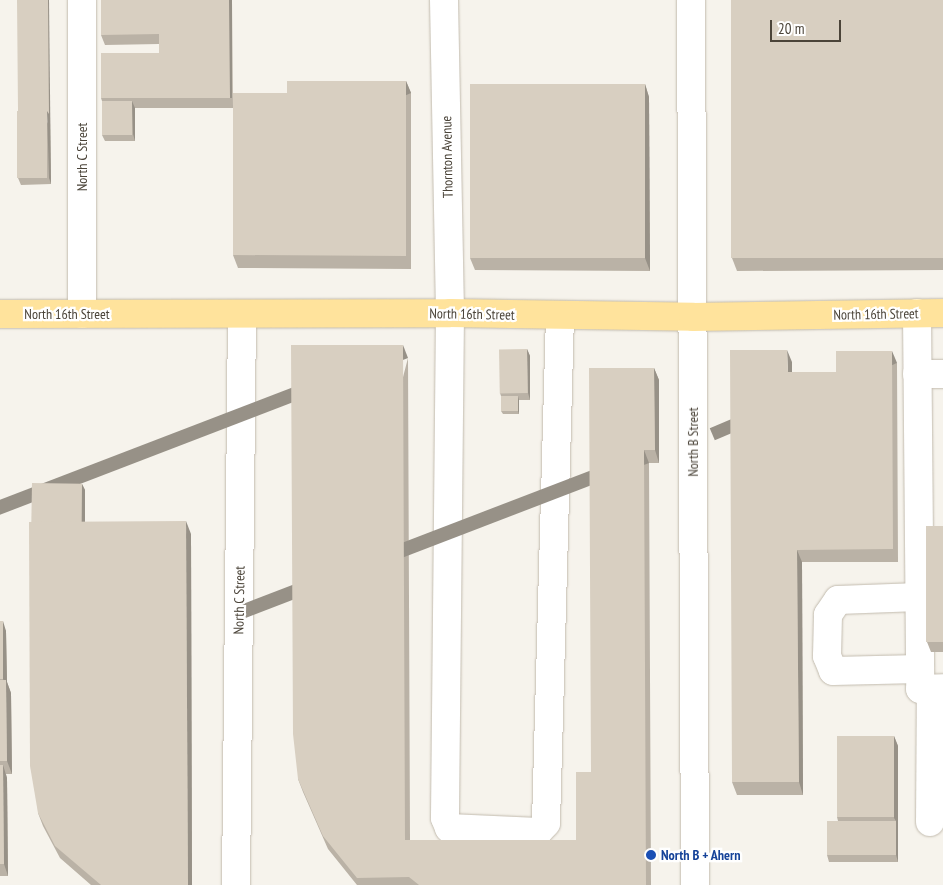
<!DOCTYPE html>
<style>
body{margin:0}
#map{position:relative;width:943px;height:885px;overflow:hidden;background:#f6f3ec;font-family:"PT Sans Narrow",sans-serif}
div>[style]{position:absolute}
.roads{filter:drop-shadow(0 0 1px #c2bbae) drop-shadow(0 0 1px #c2bbae)}
.minor>*{height:28px;margin:-14px;padding:0 14px;transform-origin:14px;border-radius:14px;background:#fff}
.major>*{height:28px;margin:-14px;padding:0 14px;transform-origin:14px;border-radius:14px;background:#ffe39c}
.wall>*{inset:0;background:#bab2a6}
.shaded-wall>*{inset:0;background:#979187;transform-origin:0 0}
.building>*{inset:0;background:#d8cfc1;transform-origin:0 0}
.dots>*{width:14px;height:14px;translate:-50% -50%;box-sizing:border-box;border:2px solid #fff;border-radius:50%}
span{translate:-50% -50%;white-space:nowrap;text-align:center;line-height:1.15;-webkit-text-stroke:4.5px #fff;paint-order:stroke}
.street-label{font-size:14px;color:#4b4439}
.transit-label{font-size:14px;color:#164399;font-weight:700}
.left{translate:0 -50%;text-align:left}
.scale{position:absolute;left:770px;top:20px;width:71px;height:22px;box-sizing:border-box;border:2px solid #4b4439;border-top:0;padding-left:6px;font-size:15px;line-height:18px;white-space:nowrap;color:#4b4439;-webkit-text-stroke:4px #fff;paint-order:stroke}
</style>
<div id="map">
<div class="roads">
<div class="minor">
<div style="left:82px;top:0;width:314px;rotate:90deg"></div>
<div style="left:444px;top:0;width:313px;rotate:88.9deg"></div>
<div style="left:450px;top:313px;width:505px;rotate:90.57deg"></div>
<div style="left:445px;top:818px;width:11px;rotate:68deg"></div>
<div style="left:449px;top:828px;width:89px;rotate:2.6deg"></div>
<div style="left:538px;top:832px;width:12px;rotate:-48deg"></div>
<div style="left:546px;top:823px;width:507px;rotate:-88.42deg"></div>
<div style="left:691px;top:0;width:885px;rotate:89.74deg"></div>
<div style="left:917px;top:313px;width:376px;rotate:89.5deg"></div>
<div style="left:920px;top:689px;width:23px;rotate:-2deg"></div>
<div style="left:917px;top:374px;width:26px"></div>
<div style="left:919px;top:597px;width:81px;rotate:177.9deg"></div>
<div style="left:838px;top:600px;width:18px;rotate:124deg"></div>
<div style="left:828px;top:615px;width:41px;rotate:91.4deg"></div>
<div style="left:827px;top:656px;width:16px;rotate:68deg"></div>
<div style="left:833px;top:671px;width:87px;rotate:-1.3deg"></div>
<div style="left:930px;top:822px;width:133px;rotate:-89.6deg"></div>
<div style="left:236px;top:885px;width:571px;rotate:-89.4deg"></div>
</div>
<div class="major">
<div style="left:0;top:314px;width:450px;rotate:-0.1deg"></div>
<div style="left:450px;top:313px;width:243px;rotate:0.9deg"></div>
<div style="left:693px;top:317px;width:250px;rotate:-0.9deg"></div>
</div>
</div>
<div class="wall">
<div style="clip-path:polygon(232px 0,233px 108px,135px 108px,135px 141px,105px 141px,102px 135px,102px 101px,101px 98px,159px 53px,159px 44px,105px 45px,101px 35px)"></div>
<div style="clip-path:polygon(943px 0,943px 270px,737px 271px,732px 258px)"></div>
<div style="clip-path:polygon(406px 81px,411px 93px,411px 269px,238px 268px,233px 255px)"></div>
<div style="clip-path:polygon(645px 84px,649px 97px,650px 271px,475px 270px,470px 258px)"></div>
<div style="clip-path:polygon(50px 118px,51px 184px,21px 185px,18px 178px)"></div>
<div style="clip-path:polygon(527px 349px,530px 356px,530px 400px,519px 400px,519px 414px,503px 414px,501px 411px,501px 396px,500px 393px)"></div>
<div style="clip-path:polygon(408px 358px,410px 840px,576px 840px,591px 772px,654px 368px,659px 380px,659px 463px,649px 463px,651px 885px,357px 885px,328px 849px,303px 792px,298px 779px)"></div>
<div style="clip-path:polygon(792px 362px,792px 372px,836px 372px,897px 363px,898px 562px,802px 562px,803px 795px,737px 795px,732px 782px)"></div>
<div style="clip-path:polygon(82px 484px,85px 490px,85px 522px,191px 534px,192px 885px,91px 885px,60px 858px,43px 826px,38px 813px,32px 522px)"></div>
<div style="clip-path:polygon(943px 526px,943px 652px,931px 652px,927px 642px)"></div>
<div style="clip-path:polygon(0 621px,6px 631px,7px 682px,11px 693px,12px 774px,6px 774px,7px 778px,8px 876px,0 876px)"></div>
<div style="clip-path:polygon(894px 736px,898px 746px,898px 862px,829px 862px,827px 855px,838px 821px,837px 817px)"></div>
</div>
<div class="shaded-wall">
<div style="clip-path:polygon(48px 0,49px 0,51px 184px,49px 178px,47px 111px)"></div>
<div style="left:229px;top:0;width:3px;height:98px"></div>
<div style="left:406px;top:81px;width:13px;height:175px;rotate:67deg"></div>
<div style="clip-path:polygon(645px 84px,649px 97px,650px 271px,645px 258px)"></div>
<div style="clip-path:polygon(132px 101px,135px 108px,135px 141px,133px 134px)"></div>
<div style="left:403px;top:345px;width:14px;height:495px;rotate:69deg"></div>
<div style="clip-path:polygon(527px 349px,530px 356px,530px 400px,528px 393px)"></div>
<div style="clip-path:polygon(787px 350px,792px 362px,792px 385px,788px 372px)"></div>
<div style="left:892px;top:351px;width:13px;height:198px;rotate:67deg"></div>
<div style="clip-path:polygon(654px 368px,659px 380px,659px 463px,655px 450px)"></div>
<div style="clip-path:polygon(518px 396px,519px 400px,519px 414px,518px 411px)"></div>
<div style="left:644px;top:450px;width:14px;height:435px;rotate:69deg"></div>
<div style="clip-path:polygon(82px 484px,85px 490px,85px 534px,82px 528px)"></div>
<div style="clip-path:polygon(186px 521px,191px 534px,192px 885px,188px 885px)"></div>
<div style="clip-path:polygon(797px 550px,802px 562px,803px 795px,799px 782px)"></div>
<div style="clip-path:polygon(3px 621px,6px 631px,7px 682px,11px 693px,12px 774px,7px 761px,6px 687px,3px 679px)"></div>
<div style="clip-path:polygon(894px 736px,898px 746px,898px 862px,896px 855px,896px 821px,894px 818px)"></div>
<div style="clip-path:polygon(3px 765px,7px 778px,8px 876px,4px 864px)"></div>
</div>
<div class="building">
<div style="clip-path:polygon(17px 0,48px 0,49px 114px,47px 111px,18px 111px)"></div>
<div style="clip-path:polygon(101px 0,229px 0,230px 98px,101px 98px,101px 53px,159px 53px,159px 34px,101px 35px)"></div>
<div style="left:731px;top:0;width:212px;height:258px"></div>
<div style="clip-path:polygon(287px 81px,406px 81px,406px 256px,233px 255px,233px 93px,287px 93px)"></div>
<div style="left:470px;top:84px;width:175px;height:174px"></div>
<div style="left:102px;top:101px;width:30px;height:34px"></div>
<div style="left:17px;top:111px;width:30px;height:67px"></div>
<div style="clip-path:polygon(291px 345px,403px 345px,405px 840px,576px 840px,576px 772px,591px 772px,589px 368px,654px 368px,655px 450px,644px 450px,646px 885px,419px 885px,409px 877px,357px 878px,323px 836px,298px 779px,293px 734px)"></div>
<div style="left:527px;top:349px;width:44px;height:28px;rotate:89deg"></div>
<div style="clip-path:polygon(730px 350px,787px 350px,788px 372px,836px 372px,836px 351px,892px 351px,893px 549px,797px 550px,799px 782px,732px 782px)"></div>
<div style="left:501px;top:396px;width:17px;height:15px"></div>
<div style="left:32px;top:483px;width:50px;height:39px;rotate:1deg"></div>
<div style="clip-path:polygon(186px 521px,188px 885px,101px 885px,55px 846px,38px 813px,30px 766px,29px 522px)"></div>
<div style="left:926px;top:526px;width:17px;height:116px"></div>
<div style="left:0;top:621px;width:3px;height:58px"></div>
<div style="clip-path:polygon(0 680px,6px 680px,7px 761px,0 761px)"></div>
<div style="left:837px;top:736px;width:57px;height:81px"></div>
<div style="clip-path:polygon(0 765px,3px 765px,4px 864px,0 864px)"></div>
<div style="left:827px;top:821px;width:69px;height:34px"></div>
</div>
<div class="dots">
<div style="left:651px;top:855px;background:#1a4fb4"></div>
</div>
<div class="street-label">
<span style="left:82px;top:157px;rotate:-90deg">North C Street</span>
<span style="left:447px;top:157px;rotate:-91deg">Thornton Avenue</span>
<span style="left:67px;top:314px">North 16th Street</span>
<span style="left:472px;top:314px;rotate:1deg">North 16th Street</span>
<span style="left:876px;top:314px;rotate:-1deg">North 16th Street</span>
<span style="left:693px;top:442px;rotate:-90deg">North B Street</span>
<span style="left:239px;top:600px;rotate:-89deg">North C Street</span>
</div>
<div class="transit-label">
<span class="left" style="left:661px;top:855px">North B + Ahern</span>
</div>
<div class="scale">20 m</div>
</div>
